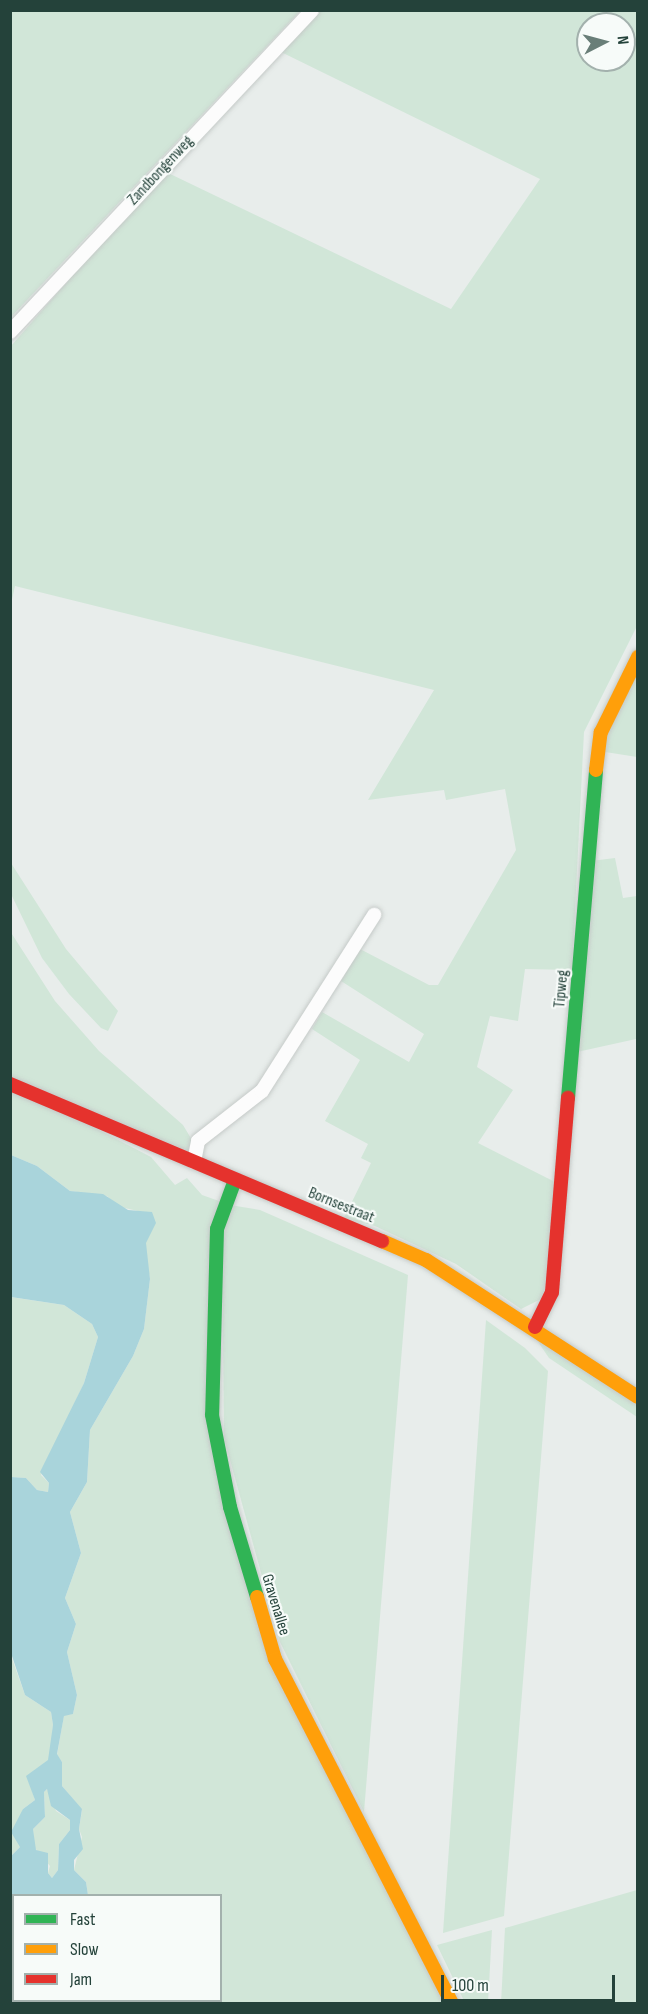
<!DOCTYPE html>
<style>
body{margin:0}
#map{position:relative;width:648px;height:2014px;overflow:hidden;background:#e8edeb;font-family:"Sofia Sans Condensed",sans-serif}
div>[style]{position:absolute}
.green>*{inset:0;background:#d1e6d8}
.water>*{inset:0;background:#a9d4db}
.roads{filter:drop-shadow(0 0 2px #c5cac8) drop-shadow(0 0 2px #c5cac8)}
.street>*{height:14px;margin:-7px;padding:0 7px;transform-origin:7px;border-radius:7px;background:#fcfcfc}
.fast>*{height:14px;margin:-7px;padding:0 7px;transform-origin:7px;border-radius:7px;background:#30b455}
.slow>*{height:14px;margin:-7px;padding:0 7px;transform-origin:7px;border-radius:7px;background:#ff9f0a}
.jam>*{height:14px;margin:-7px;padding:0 7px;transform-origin:7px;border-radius:7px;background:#e5322d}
span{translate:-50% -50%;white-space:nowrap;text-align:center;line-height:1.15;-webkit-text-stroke:4.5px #f7fbf9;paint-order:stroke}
.street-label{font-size:16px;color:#24423a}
.frame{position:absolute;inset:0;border:12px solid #24423a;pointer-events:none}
.legend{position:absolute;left:12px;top:1894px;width:210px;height:108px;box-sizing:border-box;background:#f7fbf9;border:2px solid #a3b1ad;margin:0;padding:8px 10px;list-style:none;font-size:18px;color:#24423a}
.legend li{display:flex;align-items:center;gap:12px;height:30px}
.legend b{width:30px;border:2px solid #a3b1ad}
.north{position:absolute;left:576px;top:12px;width:60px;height:60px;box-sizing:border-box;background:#f7fbf9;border:2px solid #a3b1ad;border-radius:50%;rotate:84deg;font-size:16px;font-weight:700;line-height:24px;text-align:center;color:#24423a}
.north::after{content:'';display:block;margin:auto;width:21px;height:27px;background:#697e78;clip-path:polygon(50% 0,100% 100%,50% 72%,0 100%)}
.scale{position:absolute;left:441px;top:1975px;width:174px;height:27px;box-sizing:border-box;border:3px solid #24423a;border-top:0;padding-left:8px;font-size:18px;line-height:21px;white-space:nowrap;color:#24423a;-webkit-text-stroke:4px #f7fbf9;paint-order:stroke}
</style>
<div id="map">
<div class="green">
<div style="clip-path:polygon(10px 11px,300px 11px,11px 317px,10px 317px)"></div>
<div style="clip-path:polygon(evenodd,318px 11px,637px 11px,637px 626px,584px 732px,572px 970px,525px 969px,518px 1021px,490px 1016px,477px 1067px,513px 1090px,478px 1143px,555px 1182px,547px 1296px,521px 1309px,456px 1264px,375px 1226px,344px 1218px,371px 1163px,361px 1158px,368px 1144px,325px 1121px,360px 1060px,312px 1029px,322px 1012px,409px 1062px,424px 1034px,341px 981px,360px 949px,429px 985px,438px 985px,516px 850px,505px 789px,446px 800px,444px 790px,368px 800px,434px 690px,15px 586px,11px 604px,11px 346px,164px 171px,451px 309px,540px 179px,279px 51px,318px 11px,588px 24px,624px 24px,624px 60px,588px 60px,588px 24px)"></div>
<div style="clip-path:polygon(637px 667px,637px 757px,599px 751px)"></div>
<div style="clip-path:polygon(615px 858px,623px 898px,637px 896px,636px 1039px,577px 1052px,591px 861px)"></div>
<div style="clip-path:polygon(11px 863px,66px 949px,118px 1011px,108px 1031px,101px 1028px,69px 994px,42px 958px,11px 894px)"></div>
<div style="clip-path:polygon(10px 931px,55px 1001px,99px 1051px,183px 1125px,192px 1140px,188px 1151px,11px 1078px)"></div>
<div style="clip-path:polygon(10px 1089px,45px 1102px,151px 1157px,175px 1185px,187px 1178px,202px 1195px,219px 1201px,207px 1418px,268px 1651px,450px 2003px,11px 2003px,11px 1988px,14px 2000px,220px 2000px,220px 1896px,88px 1895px,86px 1882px,74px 1870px,82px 1837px,79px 1829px,82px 1810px,62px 1786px,62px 1762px,57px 1755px,64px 1715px,73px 1714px,77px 1695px,67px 1652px,76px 1624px,65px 1598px,81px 1553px,70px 1512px,87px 1482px,90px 1430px,133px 1356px,144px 1329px,150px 1279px,138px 1211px,116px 1206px,107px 1196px,70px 1191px,37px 1166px,11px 1155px)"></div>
<div style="clip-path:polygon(230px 1205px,260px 1210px,408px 1275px,364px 1812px,280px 1642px,224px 1438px,222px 1229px)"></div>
<div style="clip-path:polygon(10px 1297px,64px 1305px,92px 1324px,98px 1337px,84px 1383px,41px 1475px,49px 1483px,48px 1492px,37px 1490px,26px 1478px,11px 1477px)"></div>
<div style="clip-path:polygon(486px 1320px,525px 1348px,548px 1371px,504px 1916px,443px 1933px)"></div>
<div style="clip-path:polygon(532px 1333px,637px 1405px,637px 1417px,549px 1358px)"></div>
<div style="clip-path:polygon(10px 1653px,25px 1695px,51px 1712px,53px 1725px,51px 1755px,32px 1791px,35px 1800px,23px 1809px,20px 1847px,11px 1856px)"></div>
<div style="clip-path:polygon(47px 1789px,56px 1811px,70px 1820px,70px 1830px,59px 1844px,58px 1870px,52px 1878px,48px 1873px,50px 1866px,34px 1847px,33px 1829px,45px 1817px,44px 1792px)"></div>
<div style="clip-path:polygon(637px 1890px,637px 2003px,501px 2003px,505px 1928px)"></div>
<div style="clip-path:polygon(13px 1910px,13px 1966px,11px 1964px)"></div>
<div style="clip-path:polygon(492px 1930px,488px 2003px,465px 2003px,437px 1945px)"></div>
</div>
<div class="water">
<div style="clip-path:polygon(evenodd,11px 1155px,37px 1166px,70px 1191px,103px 1194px,128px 1210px,152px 1212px,156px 1223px,146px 1243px,150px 1279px,144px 1329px,133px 1356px,90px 1430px,87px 1482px,70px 1512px,81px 1553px,65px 1598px,76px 1624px,67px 1652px,77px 1695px,73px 1714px,64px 1716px,57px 1754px,62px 1762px,62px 1786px,82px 1809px,79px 1829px,83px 1849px,74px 1860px,74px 1870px,86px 1882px,88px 1895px,14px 1896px,11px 1917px,11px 1856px,20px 1847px,11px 1832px,23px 1809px,35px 1800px,26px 1776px,48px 1760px,53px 1725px,51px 1712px,25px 1695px,11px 1653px,11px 1477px,26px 1478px,37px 1490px,48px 1492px,49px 1483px,40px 1472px,84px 1383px,98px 1337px,92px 1324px,64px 1305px,11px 1297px,11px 1155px,47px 1789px,51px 1806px,70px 1820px,70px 1830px,59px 1844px,58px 1870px,52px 1878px,48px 1873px,48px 1853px,36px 1850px,33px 1829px,45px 1817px,44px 1792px,47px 1789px)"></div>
</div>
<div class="roads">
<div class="street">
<div style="left:10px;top:332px;width:441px;rotate:-46.8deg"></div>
<div style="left:194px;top:1162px;width:21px;rotate:-79deg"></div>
<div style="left:198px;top:1141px;width:81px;rotate:-38deg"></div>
<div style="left:262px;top:1091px;width:209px;rotate:-57.5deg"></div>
</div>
<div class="fast">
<div style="left:568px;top:1098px;width:329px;rotate:-85.1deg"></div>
<div style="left:235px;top:1180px;width:52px;rotate:110.2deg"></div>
<div style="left:217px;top:1229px;width:186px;rotate:91.5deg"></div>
<div style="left:212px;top:1415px;width:94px;rotate:78.9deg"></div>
<div style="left:230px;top:1507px;width:94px;rotate:73.3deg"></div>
</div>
<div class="slow">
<div style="left:596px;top:770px;width:38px;rotate:-83deg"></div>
<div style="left:601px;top:732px;width:84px;rotate:-63.7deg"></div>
<div style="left:382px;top:1241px;width:48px;rotate:23.4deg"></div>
<div style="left:426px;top:1260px;width:252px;rotate:32.9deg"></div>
<div style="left:257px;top:1597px;width:65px;rotate:73.8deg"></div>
<div style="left:275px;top:1659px;width:388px;rotate:62.8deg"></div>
</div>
<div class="jam">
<div style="left:10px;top:1084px;width:404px;rotate:22.9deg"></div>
<div style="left:535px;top:1327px;width:39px;rotate:-64deg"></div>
<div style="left:552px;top:1292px;width:195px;rotate:-85.3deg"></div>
</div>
</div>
<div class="street-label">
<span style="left:161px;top:171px;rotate:-47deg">Zandbongenweg</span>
<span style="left:562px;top:989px;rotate:-85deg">Tipweg</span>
<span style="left:341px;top:1206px;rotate:22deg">Bornsestraat</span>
<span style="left:275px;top:1605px;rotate:73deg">Gravenallee</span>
</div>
<div class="frame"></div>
<ul class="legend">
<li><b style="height:8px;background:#30b455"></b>Fast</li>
<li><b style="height:8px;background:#ff9f0a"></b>Slow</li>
<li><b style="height:8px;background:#e5322d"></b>Jam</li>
</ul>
<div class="north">N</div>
<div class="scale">100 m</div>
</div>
